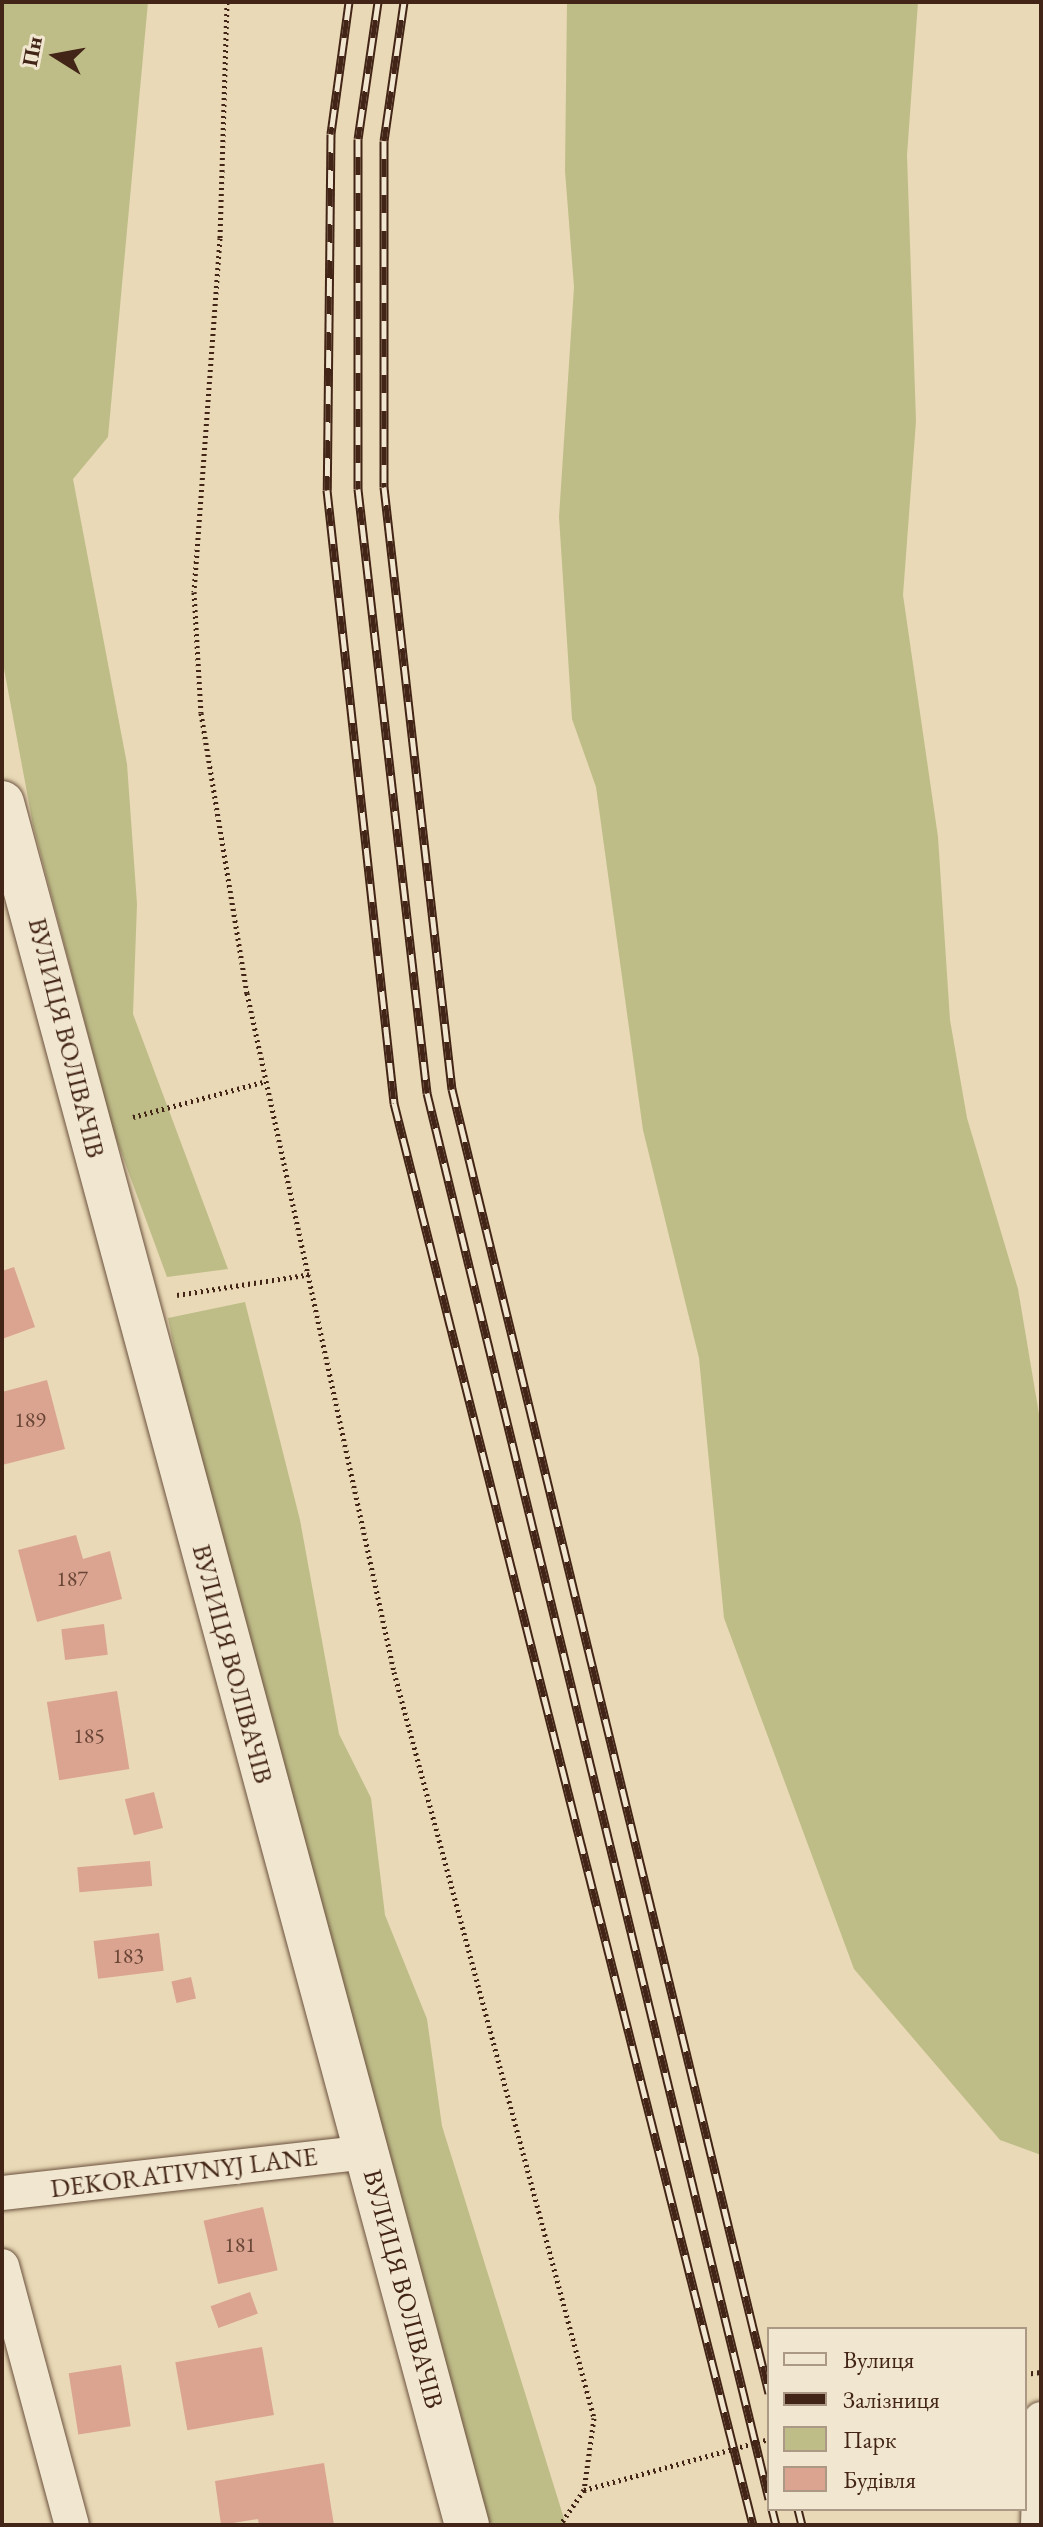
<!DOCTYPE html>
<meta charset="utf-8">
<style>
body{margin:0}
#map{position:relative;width:1043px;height:2527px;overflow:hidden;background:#e9d9b6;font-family:"EB Garamond",serif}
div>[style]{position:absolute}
.green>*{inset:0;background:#bebd88}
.building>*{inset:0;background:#dba491;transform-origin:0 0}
.path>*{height:5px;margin-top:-2.5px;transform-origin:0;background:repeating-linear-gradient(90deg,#432517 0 2px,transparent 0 6px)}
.roads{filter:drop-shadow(0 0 2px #6c523f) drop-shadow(0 0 2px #6c523f)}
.street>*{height:34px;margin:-17px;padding:0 17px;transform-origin:17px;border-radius:17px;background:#f1e6d0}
.secondary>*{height:44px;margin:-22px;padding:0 22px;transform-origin:22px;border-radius:22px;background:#f1e6d0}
.rail>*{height:9px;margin-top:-4.5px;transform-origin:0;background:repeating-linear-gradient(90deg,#f1e6d0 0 18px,#432517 0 36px);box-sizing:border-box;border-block:2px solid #432517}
span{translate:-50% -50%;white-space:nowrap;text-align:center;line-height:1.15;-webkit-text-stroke:8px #f1e6d0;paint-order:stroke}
.number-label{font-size:22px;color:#694536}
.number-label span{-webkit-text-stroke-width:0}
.street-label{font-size:26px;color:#432517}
.frame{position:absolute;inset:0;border:4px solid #432517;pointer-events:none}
.legend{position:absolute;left:767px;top:2327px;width:260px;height:184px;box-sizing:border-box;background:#f1e6d0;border:2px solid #ab9986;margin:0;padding:10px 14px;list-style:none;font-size:24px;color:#432517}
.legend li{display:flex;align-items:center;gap:16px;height:40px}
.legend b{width:40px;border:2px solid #ab9986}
.north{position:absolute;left:16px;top:16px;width:80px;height:80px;-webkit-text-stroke:6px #f1e6d0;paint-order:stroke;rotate:281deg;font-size:22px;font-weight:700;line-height:32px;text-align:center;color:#432517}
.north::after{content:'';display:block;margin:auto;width:28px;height:36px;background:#432517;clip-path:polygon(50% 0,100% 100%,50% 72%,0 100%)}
</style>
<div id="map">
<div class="green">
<div style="clip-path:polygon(2px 2px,148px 2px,108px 437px,73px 479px,127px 764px,137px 904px,133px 1014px,228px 1269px,167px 1277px,113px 1130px,33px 825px,2px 658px)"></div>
<div style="clip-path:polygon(567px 2px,918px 2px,907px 155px,916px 421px,903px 595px,938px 837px,950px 1020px,967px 1118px,1018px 1289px,1041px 1426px,1041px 2155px,1000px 2140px,854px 1969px,724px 1618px,699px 1358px,643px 1130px,596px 787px,572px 719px,559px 517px,574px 287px,565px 171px)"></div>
<div style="clip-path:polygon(245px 1302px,300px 1520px,339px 1734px,371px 1798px,385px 1915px,427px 2019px,442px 2126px,566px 2525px,490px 2525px,465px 2458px,189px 1420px,168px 1318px)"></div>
</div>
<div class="building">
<div style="clip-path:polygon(14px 1267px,35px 1327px,2px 1339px,2px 1271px)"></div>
<div style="clip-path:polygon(47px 1380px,65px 1449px,2px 1465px,2px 1392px)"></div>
<div style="clip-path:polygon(76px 1535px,83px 1559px,110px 1551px,122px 1599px,37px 1622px,18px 1550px)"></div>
<div style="left:104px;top:1624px;width:31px;height:43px;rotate:83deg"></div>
<div style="left:117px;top:1691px;width:79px;height:71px;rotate:81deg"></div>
<div style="left:154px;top:1792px;width:37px;height:30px;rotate:76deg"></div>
<div style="left:150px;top:1861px;width:25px;height:73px;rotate:85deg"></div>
<div style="left:159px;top:1933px;width:38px;height:66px;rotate:83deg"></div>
<div style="left:191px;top:1977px;width:22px;height:20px;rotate:77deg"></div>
<div style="left:263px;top:2207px;width:65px;height:61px;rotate:77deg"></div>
<div style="left:250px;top:2292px;width:23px;height:42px;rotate:70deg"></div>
<div style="left:262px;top:2347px;width:69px;height:88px;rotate:80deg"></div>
<div style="left:121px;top:2365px;width:62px;height:53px;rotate:81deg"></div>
<div style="clip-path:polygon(324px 2463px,334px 2525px,259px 2525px,258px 2519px,221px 2525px,215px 2481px)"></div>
</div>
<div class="path">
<div style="left:227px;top:2px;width:236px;rotate:91.7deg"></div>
<div style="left:220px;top:238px;width:355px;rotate:94.2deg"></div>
<div style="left:194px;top:592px;width:121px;rotate:86.7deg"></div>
<div style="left:201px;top:713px;width:284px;rotate:80.7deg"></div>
<div style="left:247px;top:993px;width:695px;rotate:77.78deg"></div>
<div style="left:394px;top:1672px;width:772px;rotate:74.99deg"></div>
<div style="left:594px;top:2418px;width:73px;rotate:97.9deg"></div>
<div style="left:584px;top:2490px;width:42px;rotate:124.4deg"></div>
<div style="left:133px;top:1117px;width:138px;rotate:-15.1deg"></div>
<div style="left:177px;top:1295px;width:136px;rotate:-8.9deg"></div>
<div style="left:1025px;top:2374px;width:16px;rotate:-7deg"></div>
<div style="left:584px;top:2490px;width:192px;rotate:-15.4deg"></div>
</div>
<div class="roads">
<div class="street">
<div style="left:2px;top:2193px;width:366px;rotate:-6.4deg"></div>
<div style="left:2px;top:2266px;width:268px;rotate:74.9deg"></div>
<div style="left:1038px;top:2525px;width:106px;rotate:-88.4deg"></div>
</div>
<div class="secondary">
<div style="left:2px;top:803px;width:1784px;rotate:74.89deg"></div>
</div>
</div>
<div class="rail">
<div style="left:349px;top:2px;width:133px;rotate:97.8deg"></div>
<div style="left:331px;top:134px;width:356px;rotate:90.6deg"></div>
<div style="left:327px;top:490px;width:617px;rotate:83.76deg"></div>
<div style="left:394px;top:1103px;width:1467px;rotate:75.83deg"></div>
<div style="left:378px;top:2px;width:138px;rotate:98.3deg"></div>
<div style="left:358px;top:139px;width:350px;rotate:90deg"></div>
<div style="left:358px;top:489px;width:608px;rotate:83.48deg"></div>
<div style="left:427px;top:1093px;width:1447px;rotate:76.33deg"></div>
<div style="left:404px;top:2px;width:140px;rotate:98.2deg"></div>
<div style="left:384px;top:141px;width:346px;rotate:90deg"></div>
<div style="left:384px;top:487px;width:606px;rotate:83.56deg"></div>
<div style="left:452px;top:1089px;width:1342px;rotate:76.34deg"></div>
<div style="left:772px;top:2509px;width:16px;rotate:76deg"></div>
<div style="left:798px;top:2509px;width:16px;rotate:76deg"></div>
</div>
<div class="number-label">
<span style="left:30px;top:1420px">189</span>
<span style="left:72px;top:1579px">187</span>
<span style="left:89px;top:1736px">185</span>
<span style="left:128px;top:1956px">183</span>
<span style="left:240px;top:2245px">181</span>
</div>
<div class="street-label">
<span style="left:66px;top:1038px;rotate:76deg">ВУЛИЦЯ ВОЛІВАЧІВ</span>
<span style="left:232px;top:1664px;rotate:75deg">ВУЛИЦЯ ВОЛІВАЧІВ</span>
<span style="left:184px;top:2173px;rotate:-7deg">DEKORATIVNYJ LANE</span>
<span style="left:403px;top:2289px;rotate:75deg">ВУЛИЦЯ ВОЛІВАЧІВ</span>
</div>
<div class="frame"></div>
<ul class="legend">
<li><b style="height:10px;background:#f1e6d0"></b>Вулиця</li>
<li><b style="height:10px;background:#432517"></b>Залізниця</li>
<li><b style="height:22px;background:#bebd88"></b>Парк</li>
<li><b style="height:22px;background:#dba491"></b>Будівля</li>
</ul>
<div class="north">Пн</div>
</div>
